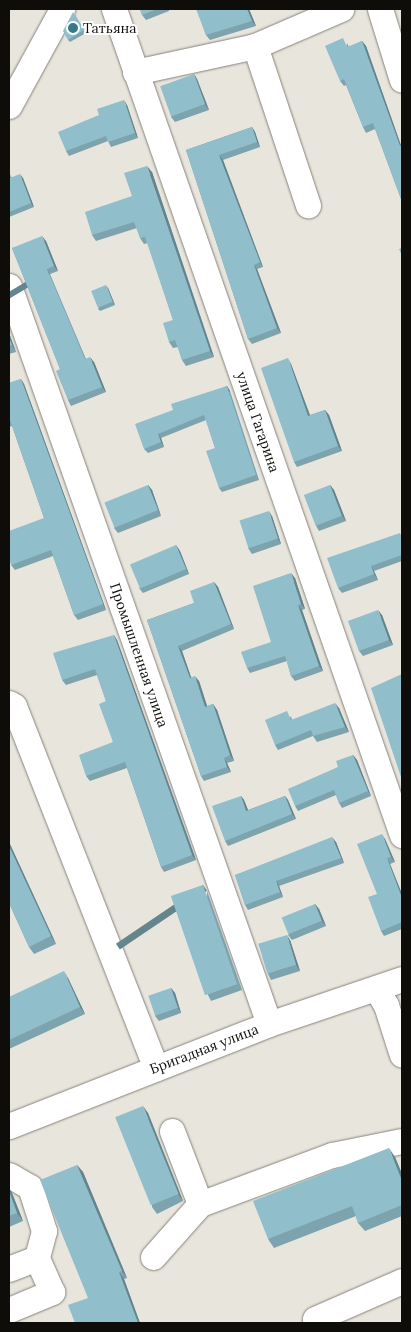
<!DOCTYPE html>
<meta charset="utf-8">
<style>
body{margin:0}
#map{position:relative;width:411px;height:1332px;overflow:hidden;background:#e8e5dd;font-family:Lora,serif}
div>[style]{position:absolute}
.roads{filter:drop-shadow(0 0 1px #86837c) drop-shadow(0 0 1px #86837c)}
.minor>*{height:25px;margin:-12.5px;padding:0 12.5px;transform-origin:12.5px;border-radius:12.5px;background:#fff}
.wall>*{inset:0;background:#7ca3ae}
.shaded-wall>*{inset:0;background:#65858d;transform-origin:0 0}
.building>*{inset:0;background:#90beca;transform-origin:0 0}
.dots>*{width:14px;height:14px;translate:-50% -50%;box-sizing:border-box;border:2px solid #fff;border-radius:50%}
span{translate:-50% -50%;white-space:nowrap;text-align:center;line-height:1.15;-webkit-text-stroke:4px #fff;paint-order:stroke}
.poi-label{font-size:14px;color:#0e0d0a}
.left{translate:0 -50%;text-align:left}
.street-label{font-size:14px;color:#0e0d0a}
.frame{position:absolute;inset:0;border:10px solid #0e0d0a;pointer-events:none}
</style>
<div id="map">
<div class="roads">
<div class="minor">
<div style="left:114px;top:9px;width:875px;rotate:70.78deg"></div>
<div style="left:380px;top:9px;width:74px;rotate:72.8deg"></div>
<div style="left:255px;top:46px;width:168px;rotate:71.6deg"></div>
<div style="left:135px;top:72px;width:123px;rotate:-12.2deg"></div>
<div style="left:255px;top:46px;width:94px;rotate:-23.3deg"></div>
<div style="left:9px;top:106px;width:111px;rotate:-61.3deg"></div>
<div style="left:9px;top:286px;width:782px;rotate:70.59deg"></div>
<div style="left:9px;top:703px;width:6px;rotate:31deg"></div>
<div style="left:14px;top:706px;width:389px;rotate:68.6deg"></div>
<div style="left:376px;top:988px;width:20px;rotate:60deg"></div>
<div style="left:386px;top:1005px;width:52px;rotate:72.3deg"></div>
<div style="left:9px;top:1126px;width:279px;rotate:-21.4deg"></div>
<div style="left:269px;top:1024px;width:140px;rotate:-18.7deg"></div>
<div style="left:172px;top:1131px;width:78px;rotate:69deg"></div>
<div style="left:9px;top:1175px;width:24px;rotate:30deg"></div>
<div style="left:30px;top:1187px;width:46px;rotate:72.3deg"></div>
<div style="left:44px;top:1231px;width:28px;rotate:105deg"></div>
<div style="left:37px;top:1258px;width:30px;rotate:159deg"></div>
<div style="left:153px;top:1257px;width:71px;rotate:-48.4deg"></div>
<div style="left:200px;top:1204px;width:141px;rotate:-20.4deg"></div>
<div style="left:332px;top:1155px;width:71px;rotate:-11.3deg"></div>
<div style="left:9px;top:1310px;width:47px;rotate:-22.7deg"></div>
<div style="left:52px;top:1292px;width:37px;rotate:-114deg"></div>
<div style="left:317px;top:1323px;width:4px;rotate:-117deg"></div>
<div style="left:315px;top:1319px;width:95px;rotate:-23.6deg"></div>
</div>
</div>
<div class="wall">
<div style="clip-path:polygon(140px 9px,169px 9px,169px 11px,146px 20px,142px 15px)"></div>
<div style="clip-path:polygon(197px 9px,249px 9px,256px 26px,210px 40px,206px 35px)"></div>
<div style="clip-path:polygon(75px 15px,86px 33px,70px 42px,68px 40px)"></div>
<div style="clip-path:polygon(362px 41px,366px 46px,401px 146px,402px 145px,402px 201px,401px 199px,375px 129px,366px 133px,363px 127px,346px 85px,344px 86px,340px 81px,347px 43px,349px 47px)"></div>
<div style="clip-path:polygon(194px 74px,197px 79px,209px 110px,175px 122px,171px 117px)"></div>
<div style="clip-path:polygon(127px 105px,138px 138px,111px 147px,108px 141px,69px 156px,66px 151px)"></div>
<div style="clip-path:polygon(252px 127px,255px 132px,260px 147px,223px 160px,263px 267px,257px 269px,281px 333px,252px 344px,248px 339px,186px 150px)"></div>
<div style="clip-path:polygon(9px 171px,11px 177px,23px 178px,34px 207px,9px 217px)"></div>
<div style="clip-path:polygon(152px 172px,214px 357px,186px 366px,182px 360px,178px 347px,173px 348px,169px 342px,173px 320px,148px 243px,144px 244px,140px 238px,137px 228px,96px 241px,92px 235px,132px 196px)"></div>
<div style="clip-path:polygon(46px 241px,58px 271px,50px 274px,86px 359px,94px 362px,106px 392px,71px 406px,68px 400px,60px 369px,12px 248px)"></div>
<div style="clip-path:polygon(108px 288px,115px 305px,100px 311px,98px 309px)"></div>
<div style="clip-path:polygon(9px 333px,16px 352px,9px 354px)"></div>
<div style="clip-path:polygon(291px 364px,310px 415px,325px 410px,329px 415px,342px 451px,297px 467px,294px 462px)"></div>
<div style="clip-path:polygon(21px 379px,24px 384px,106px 610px,78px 620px,74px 615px,53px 556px,15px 570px,11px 565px,44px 518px,12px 426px,9px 427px,9px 383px)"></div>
<div style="clip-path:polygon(227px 386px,230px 391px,259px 480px,222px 492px,219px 488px,215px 448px,206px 420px,161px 438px,164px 447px,148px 453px,144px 449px,173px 410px)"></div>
<div style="clip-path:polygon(148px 485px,152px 490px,161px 516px,118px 533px,114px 528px)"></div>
<div style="clip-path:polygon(330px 485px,334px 490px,346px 521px,319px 531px,316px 526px)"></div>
<div style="clip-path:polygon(272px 516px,281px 544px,252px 554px,248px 548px)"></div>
<div style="clip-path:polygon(402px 536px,402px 561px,374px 571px,378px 580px,342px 593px,338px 588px)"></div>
<div style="clip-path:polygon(176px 545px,180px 551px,189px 574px,143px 593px,139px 588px)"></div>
<div style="clip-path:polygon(295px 578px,305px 609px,302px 610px,323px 671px,295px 681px,291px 676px,287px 661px,250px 673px,247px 668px,271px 642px)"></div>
<div style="clip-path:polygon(214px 582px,218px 587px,234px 629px,182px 651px,191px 677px,199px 681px,207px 706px,213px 704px,217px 710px,234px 761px,227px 763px,231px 772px,204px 781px,201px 776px,147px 620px,194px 603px)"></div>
<div style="clip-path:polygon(382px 615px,393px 645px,363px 656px,359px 651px)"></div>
<div style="clip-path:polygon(114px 635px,117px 640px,196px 860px,164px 872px,161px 867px,127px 768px,90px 781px,86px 776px,113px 742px,106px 701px,97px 675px,66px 685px,62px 680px)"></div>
<div style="clip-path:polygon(339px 708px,349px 732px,317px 742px,313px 736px,278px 750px,275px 745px,291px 716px,292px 720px)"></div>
<div style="clip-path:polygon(353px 755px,357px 760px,371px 796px,342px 808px,339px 803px,336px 795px,298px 811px,295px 806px,338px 767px)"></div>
<div style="clip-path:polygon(241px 796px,244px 800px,248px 810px,285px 796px,288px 800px,296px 819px,228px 846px,225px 841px)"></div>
<div style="clip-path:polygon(385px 839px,395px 862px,390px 864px,402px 894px,402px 929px,384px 936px,381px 931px,377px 894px)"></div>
<div style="clip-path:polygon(9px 842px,56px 944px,34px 954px,29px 947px,9px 903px)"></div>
<div style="clip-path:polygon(336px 842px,344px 863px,279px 886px,283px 897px,248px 910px,245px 905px,235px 875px)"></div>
<div style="clip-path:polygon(207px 891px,242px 990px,211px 1001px,208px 995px)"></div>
<div style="clip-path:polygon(315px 904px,319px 909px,326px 926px,292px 940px,288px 935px)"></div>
<div style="clip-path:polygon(290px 940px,300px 971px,271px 980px,268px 974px)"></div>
<div style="clip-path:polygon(68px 978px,85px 1014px,9px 1049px,9px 997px)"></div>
<div style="clip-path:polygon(171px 988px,175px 993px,181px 1013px,159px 1021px,155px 1016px)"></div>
<div style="clip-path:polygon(148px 1113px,183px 1201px,157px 1214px,152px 1207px)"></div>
<div style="clip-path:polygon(395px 1157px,402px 1174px,402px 1216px,365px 1231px,358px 1223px,356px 1216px,274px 1248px,268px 1239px)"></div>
<div style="clip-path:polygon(77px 1165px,83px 1172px,127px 1278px,124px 1279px,140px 1323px,75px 1323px,88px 1298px)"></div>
<div style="clip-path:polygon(9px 1188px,12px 1193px,23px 1221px,9px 1227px)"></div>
</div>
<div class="shaded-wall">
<div style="clip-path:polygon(247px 9px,249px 9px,256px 26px,252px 21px)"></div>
<div style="clip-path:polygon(362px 41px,366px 46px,402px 148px,400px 146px)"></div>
<div style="clip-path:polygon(194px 74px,197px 79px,209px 110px,205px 104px)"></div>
<div style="clip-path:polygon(124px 100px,127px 105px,138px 138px,135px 133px)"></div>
<div style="clip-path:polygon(252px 127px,255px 132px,260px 147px,257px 142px)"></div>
<div style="clip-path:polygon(219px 155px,223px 160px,263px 267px,260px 262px)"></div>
<div style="clip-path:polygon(147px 166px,152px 172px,214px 357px,210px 351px)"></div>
<div style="clip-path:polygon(20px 174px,23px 178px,34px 207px,31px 203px)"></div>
<div style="clip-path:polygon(42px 236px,46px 241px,58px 271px,54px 266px)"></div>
<div style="clip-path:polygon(254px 265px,257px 269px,281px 333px,277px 328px)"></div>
<div style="left:47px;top:269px;width:6px;height:98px;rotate:59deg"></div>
<div style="clip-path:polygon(106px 285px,108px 288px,115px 305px,113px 302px)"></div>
<div style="clip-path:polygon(9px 333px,16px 352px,12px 345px,9px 338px)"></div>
<div style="clip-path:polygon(90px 357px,94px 362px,106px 392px,102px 387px)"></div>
<div style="clip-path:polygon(288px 358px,291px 364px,312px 421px,308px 416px)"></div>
<div style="clip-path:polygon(21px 379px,24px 384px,106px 610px,103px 604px)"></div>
<div style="left:227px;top:386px;width:6px;height:94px;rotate:59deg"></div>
<div style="clip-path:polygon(325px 410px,329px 415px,342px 451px,338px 446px)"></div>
<div style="clip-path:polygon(158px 434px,161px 438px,164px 447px,161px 442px)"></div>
<div style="clip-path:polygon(148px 485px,152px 490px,161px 516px,158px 510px)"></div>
<div style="clip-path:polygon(330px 485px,334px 490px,346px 521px,342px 516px)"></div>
<div style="clip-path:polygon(269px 511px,272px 516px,281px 544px,278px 539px)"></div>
<div style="clip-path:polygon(176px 545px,180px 551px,189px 574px,186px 569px)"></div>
<div style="clip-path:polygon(371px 566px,374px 571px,378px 580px,374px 574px)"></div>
<div style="clip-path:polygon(291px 573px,295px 578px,305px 609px,301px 604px)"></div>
<div style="clip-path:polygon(214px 582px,218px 587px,234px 629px,231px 624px)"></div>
<div style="clip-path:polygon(298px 605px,302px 610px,323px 671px,319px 666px)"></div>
<div style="clip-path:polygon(378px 610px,382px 615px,393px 645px,389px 640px)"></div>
<div style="clip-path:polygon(114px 635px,117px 640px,196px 860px,192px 855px)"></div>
<div style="clip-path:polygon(178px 646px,182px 651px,193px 683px,190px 678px)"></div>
<div style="clip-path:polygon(195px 676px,199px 681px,209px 712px,205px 707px)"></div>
<div style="clip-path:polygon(335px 703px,339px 708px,349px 732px,345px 727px)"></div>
<div style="clip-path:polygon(213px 704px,217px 710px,234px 761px,230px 755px)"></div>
<div style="clip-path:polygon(353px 755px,357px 760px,371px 796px,368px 791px)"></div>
<div style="clip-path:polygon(224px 758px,227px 763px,231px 772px,227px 767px)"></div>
<div style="clip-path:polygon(241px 796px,244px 800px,250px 815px,246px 811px)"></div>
<div style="clip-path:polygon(285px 796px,288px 800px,296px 819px,292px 814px)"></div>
<div style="clip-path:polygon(382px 834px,385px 839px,395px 862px,391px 857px)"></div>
<div style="clip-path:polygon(332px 837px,336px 842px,344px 863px,341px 858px)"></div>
<div style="clip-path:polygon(9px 842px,56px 944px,51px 936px,9px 846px)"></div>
<div style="clip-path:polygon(387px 858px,390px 864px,402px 894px,402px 898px)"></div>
<div style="clip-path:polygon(276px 881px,279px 886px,283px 897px,280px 892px)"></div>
<div style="left:203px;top:885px;width:7px;height:105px;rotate:56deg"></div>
<div style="clip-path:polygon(315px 904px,319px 909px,326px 926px,322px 921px)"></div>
<div style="clip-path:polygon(287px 935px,290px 940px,300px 971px,296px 965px)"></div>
<div style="clip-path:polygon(64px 971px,68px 978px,85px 1014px,80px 1007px)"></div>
<div style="clip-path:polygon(171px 988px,175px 993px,181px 1013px,178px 1008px)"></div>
<div style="clip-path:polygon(143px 1106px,148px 1113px,183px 1201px,178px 1194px)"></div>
<div style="clip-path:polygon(389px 1148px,395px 1157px,402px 1174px,402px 1181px)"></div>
<div style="clip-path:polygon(77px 1165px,83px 1172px,127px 1278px,122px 1271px)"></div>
<div style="clip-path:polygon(9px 1188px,12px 1193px,23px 1221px,17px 1213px,9px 1191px)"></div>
<div style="clip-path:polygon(119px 1272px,124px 1279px,140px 1323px,138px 1323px)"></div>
</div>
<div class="building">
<div style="clip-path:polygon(140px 9px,157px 9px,142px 15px)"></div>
<div style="clip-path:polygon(196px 9px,247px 9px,252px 21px,206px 35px)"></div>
<div style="clip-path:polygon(73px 12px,84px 30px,68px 40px,63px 31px)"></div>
<div style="clip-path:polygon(343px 38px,347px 47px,362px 41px,400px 146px,402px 145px,402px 198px,401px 199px,373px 123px,363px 127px,344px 79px,340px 81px,325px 46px)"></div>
<div style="left:194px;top:74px;width:32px;height:36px;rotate:70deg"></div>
<div style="clip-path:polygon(124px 100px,135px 133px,108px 142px,106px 136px,66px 151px,58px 132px,99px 115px,97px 109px)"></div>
<div style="clip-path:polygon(252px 127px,257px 142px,219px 155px,260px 262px,254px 265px,277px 328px,248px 339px,186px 150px)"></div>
<div style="clip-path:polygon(147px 166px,210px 351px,182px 360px,175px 340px,169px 342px,163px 323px,173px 320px,145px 237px,140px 238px,134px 222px,92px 235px,85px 212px,132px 196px,124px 173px)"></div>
<div style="clip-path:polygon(20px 174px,31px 203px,9px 212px,9px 176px,10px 178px)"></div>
<div style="clip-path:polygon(42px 236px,54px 266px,47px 269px,85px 359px,90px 357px,102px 387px,68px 400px,56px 371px,60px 369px,12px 248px)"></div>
<div style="clip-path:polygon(402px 248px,402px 256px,399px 249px)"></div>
<div style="left:106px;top:285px;width:18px;height:16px;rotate:68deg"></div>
<div style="clip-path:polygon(9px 338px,12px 345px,9px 346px)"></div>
<div style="clip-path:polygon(288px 358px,308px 416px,325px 410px,338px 446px,294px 462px,261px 368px)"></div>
<div style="clip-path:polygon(21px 379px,103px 604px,74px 615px,51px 550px,11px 565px,9px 557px,9px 531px,44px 518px,10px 420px,9px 420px,9px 383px)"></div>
<div style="clip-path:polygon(227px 386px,256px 475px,219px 488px,206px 451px,215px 448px,204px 415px,158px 434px,161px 442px,144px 449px,135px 424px,173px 410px,171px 404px)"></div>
<div style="left:148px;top:485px;width:27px;height:47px;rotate:68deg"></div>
<div style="left:330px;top:485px;width:33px;height:28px;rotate:69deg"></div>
<div style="left:269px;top:511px;width:29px;height:31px;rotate:72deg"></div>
<div style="clip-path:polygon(400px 533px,402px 538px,402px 555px,371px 566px,374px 574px,338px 588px,327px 558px)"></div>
<div style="left:176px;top:545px;width:26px;height:50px;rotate:67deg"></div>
<div style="clip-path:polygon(291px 573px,301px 604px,298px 605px,319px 666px,291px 676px,285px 656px,247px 668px,241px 652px,271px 642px,253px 586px)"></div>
<div style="clip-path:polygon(214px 582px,231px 624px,178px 646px,190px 678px,195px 676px,205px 707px,213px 704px,230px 755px,224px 758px,227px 767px,201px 776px,147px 620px,194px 603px,190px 591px)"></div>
<div style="left:378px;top:610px;width:32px;height:32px;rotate:70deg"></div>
<div style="clip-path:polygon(114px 635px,192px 855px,161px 867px,125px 762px,86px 776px,79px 755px,113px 742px,99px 704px,106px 701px,95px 669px,62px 680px,53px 653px)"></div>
<div style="clip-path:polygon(402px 674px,402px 780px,371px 688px)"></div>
<div style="clip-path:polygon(335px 703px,345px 727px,313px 736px,311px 730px,275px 745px,265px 720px,287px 711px,291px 720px)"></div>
<div style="clip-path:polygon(353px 755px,368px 791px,339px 803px,334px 790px,295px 806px,288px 789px,338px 767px,336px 761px)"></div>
<div style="clip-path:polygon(241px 796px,246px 811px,285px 796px,292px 814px,225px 841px,212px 806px)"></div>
<div style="clip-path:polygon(382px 834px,391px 857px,387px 858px,402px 898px,402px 922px,381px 931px,368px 897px,377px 894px,357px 844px)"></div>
<div style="clip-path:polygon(332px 837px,341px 858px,276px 881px,280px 892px,245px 905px,235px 875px)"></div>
<div style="clip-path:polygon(9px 846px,51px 936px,29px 947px,9px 903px)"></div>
<div style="left:203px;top:885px;width:105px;height:34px;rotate:71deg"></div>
<div style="left:315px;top:904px;width:18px;height:36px;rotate:68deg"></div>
<div style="left:287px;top:935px;width:31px;height:30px;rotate:73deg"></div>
<div style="clip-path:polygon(64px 971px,80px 1007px,9px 1040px,9px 997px)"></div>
<div style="left:171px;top:988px;width:21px;height:24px;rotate:71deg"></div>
<div style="left:143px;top:1106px;width:95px;height:30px;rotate:68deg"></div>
<div style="clip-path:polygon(389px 1148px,402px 1181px,402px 1205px,358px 1223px,352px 1206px,268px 1239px,253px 1201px)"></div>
<div style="clip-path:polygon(77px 1165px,122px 1271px,119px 1272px,138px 1323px,75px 1323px,68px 1305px,88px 1298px,40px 1180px)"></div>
<div style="clip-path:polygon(9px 1191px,17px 1213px,9px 1216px)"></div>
</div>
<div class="dots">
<div style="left:73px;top:28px;background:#367989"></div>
</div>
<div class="poi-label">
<span class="left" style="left:83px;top:28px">Татьяна</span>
</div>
<div class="street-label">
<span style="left:258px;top:422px;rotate:71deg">улица Гагарина</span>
<span style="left:139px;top:655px;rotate:71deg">Промышленная улица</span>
<span style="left:204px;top:1049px;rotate:-21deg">Бригадная улица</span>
</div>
<div class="frame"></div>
</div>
